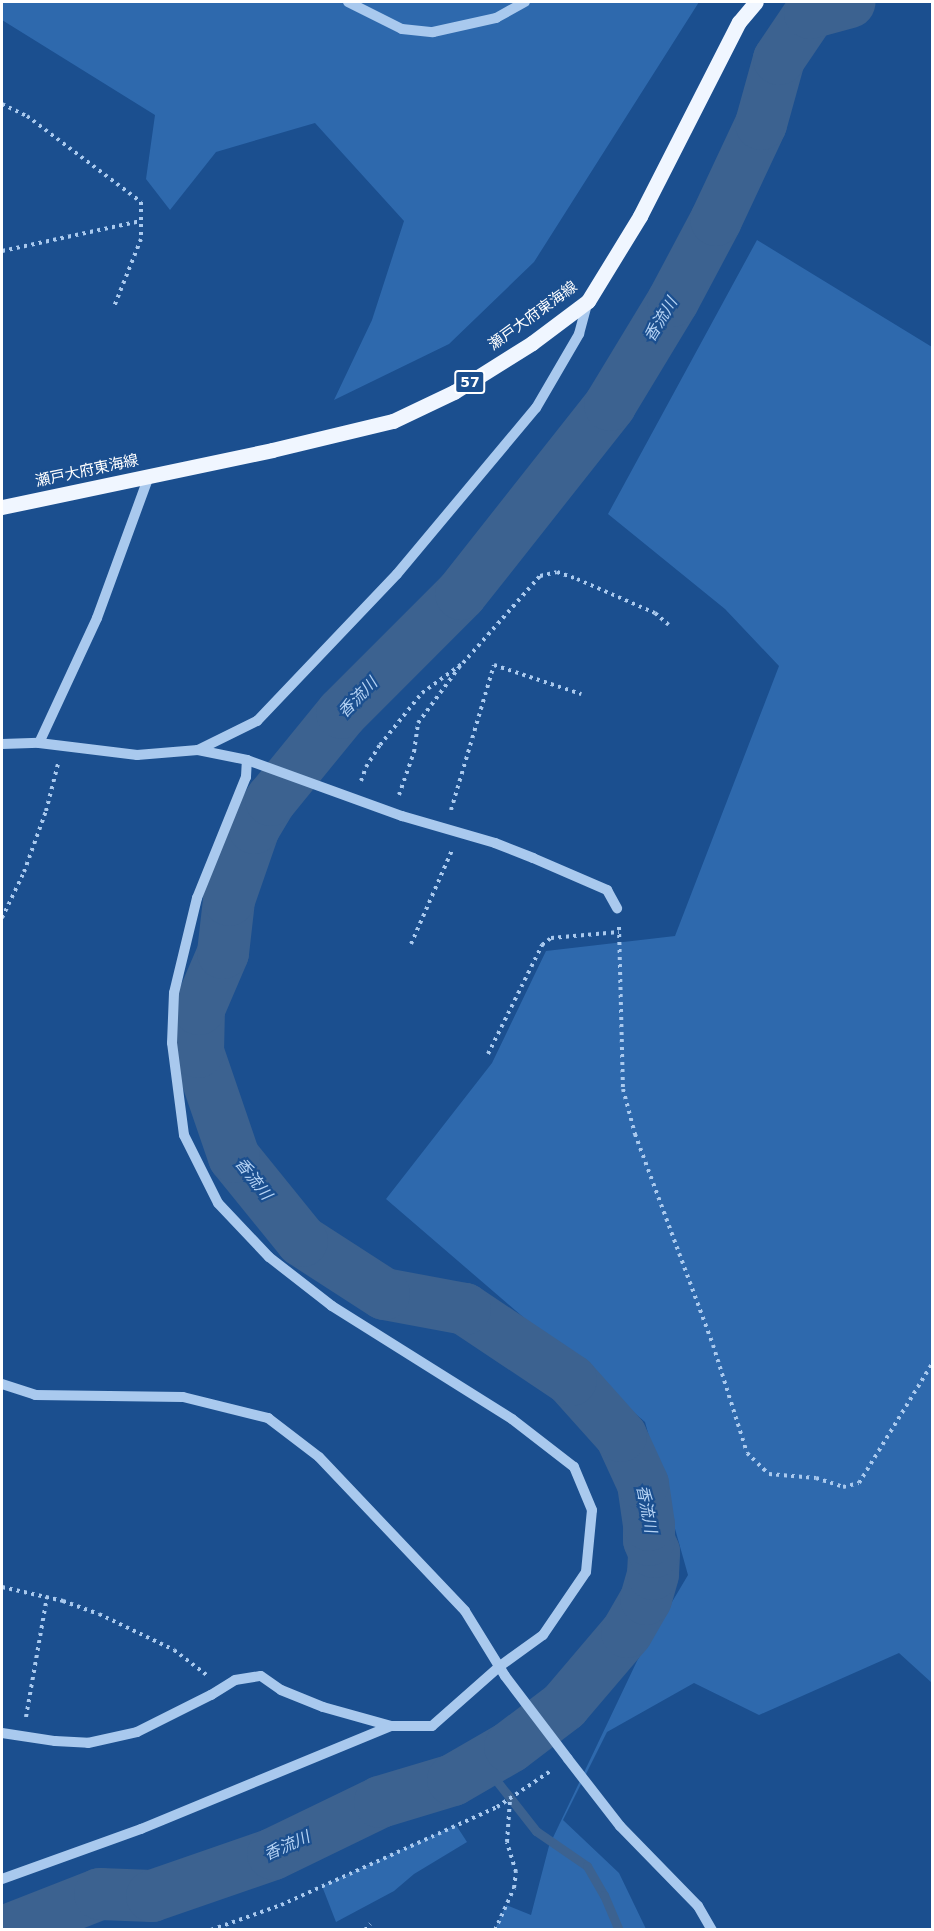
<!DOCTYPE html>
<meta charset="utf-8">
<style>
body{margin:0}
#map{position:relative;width:934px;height:1931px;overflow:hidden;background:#1b4f8f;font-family:"DejaVu Sans","Noto Sans JP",sans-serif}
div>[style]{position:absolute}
.green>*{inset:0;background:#2e69ad}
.stream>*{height:9px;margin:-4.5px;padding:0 4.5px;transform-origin:4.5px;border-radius:4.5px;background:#3c6290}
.river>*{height:52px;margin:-26px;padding:0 26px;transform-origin:26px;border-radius:26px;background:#3c6290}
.path>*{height:4px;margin-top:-2px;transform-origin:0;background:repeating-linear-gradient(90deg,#a9c9ee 0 3px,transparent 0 7.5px)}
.minor>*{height:10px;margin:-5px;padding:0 5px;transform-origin:5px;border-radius:5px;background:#a9c9ee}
.major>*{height:15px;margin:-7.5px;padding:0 7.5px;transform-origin:7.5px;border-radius:7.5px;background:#f0f6ff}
span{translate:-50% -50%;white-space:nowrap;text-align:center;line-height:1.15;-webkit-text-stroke:4.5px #1b4f8f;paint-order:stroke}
.shield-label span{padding:2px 4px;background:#1b4f8f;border:2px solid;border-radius:4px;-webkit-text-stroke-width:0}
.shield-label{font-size:14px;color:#fff;font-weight:700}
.street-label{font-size:15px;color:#fff}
.water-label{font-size:16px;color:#b5d3f5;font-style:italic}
.frame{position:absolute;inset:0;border:3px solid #fff;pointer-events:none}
</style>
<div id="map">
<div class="green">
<div style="clip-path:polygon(2px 2px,699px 2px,534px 262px,449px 344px,334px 400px,372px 320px,404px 221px,315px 123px,216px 152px,170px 210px,146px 179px,155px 115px,2px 20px)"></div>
<div style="clip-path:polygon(757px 240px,932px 347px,932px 1683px,899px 1653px,759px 1715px,694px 1683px,607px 1732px,563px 1820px,619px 1873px,646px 1929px,495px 1929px,506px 1905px,531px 1915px,549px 1846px,637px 1661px,688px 1575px,645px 1422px,386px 1199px,492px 1063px,546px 951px,675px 936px,779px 666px,725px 609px,608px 514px)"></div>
<div style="clip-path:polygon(456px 1825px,467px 1842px,414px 1874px,394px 1891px,336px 1922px,322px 1886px)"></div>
</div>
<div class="stream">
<div style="left:486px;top:1761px;width:21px;rotate:62deg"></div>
<div style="left:496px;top:1780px;width:65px;rotate:51.9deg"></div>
<div style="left:536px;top:1831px;width:62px;rotate:34.5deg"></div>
<div style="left:587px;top:1866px;width:34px;rotate:60deg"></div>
<div style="left:604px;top:1895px;width:38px;rotate:67deg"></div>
</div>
<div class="river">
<div style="left:8px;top:1930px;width:99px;rotate:-21.4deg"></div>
<div style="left:100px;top:1894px;width:52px;rotate:2.2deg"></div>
<div style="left:152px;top:1896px;width:128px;rotate:-19.1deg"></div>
<div style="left:273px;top:1854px;width:119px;rotate:-25.9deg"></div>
<div style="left:380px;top:1802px;width:76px;rotate:-16.8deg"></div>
<div style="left:453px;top:1780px;width:66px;rotate:-30.1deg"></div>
<div style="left:510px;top:1747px;width:68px;rotate:-37.2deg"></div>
<div style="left:564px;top:1706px;width:97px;rotate:-49.6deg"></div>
<div style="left:627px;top:1632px;width:38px;rotate:-60deg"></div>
<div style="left:646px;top:1599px;width:26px;rotate:-74deg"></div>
<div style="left:653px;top:1574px;width:22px;rotate:-87deg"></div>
<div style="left:654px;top:1552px;width:13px;rotate:-113deg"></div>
<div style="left:649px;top:1540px;width:15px;rotate:-90deg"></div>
<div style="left:649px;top:1525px;width:41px;rotate:-98.3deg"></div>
<div style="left:643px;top:1484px;width:53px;rotate:-114.6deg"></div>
<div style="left:621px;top:1436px;width:75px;rotate:-131.8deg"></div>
<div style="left:571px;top:1380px;width:128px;rotate:-146.2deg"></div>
<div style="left:465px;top:1309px;width:82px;rotate:-169.5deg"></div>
<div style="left:384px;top:1294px;width:98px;rotate:-147.1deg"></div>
<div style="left:302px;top:1241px;width:108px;rotate:-129deg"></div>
<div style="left:234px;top:1157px;width:111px;rotate:-108.9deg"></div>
<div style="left:198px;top:1052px;width:43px;rotate:-88.7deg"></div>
<div style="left:199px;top:1009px;width:61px;rotate:-66.8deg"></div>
<div style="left:223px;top:953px;width:53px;rotate:-83.5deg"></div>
<div style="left:229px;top:900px;width:76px;rotate:-70.9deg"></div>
<div style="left:254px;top:828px;width:33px;rotate:-59deg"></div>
<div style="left:271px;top:800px;width:112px;rotate:-50.8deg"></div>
<div style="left:342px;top:713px;width:168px;rotate:-45deg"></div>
<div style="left:461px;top:594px;width:241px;rotate:-51.7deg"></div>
<div style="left:610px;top:405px;width:122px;rotate:-58.8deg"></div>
<div style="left:673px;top:301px;width:92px;rotate:-62deg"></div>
<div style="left:716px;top:220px;width:106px;rotate:-64.9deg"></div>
<div style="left:761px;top:124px;width:67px;rotate:-74.5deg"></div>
<div style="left:779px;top:59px;width:55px;rotate:-56deg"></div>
<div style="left:810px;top:13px;width:41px;rotate:-15.4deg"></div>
</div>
<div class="path">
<div style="left:2px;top:104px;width:28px;rotate:26deg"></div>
<div style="left:27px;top:116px;width:143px;rotate:37deg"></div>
<div style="left:141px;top:202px;width:37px;rotate:90deg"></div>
<div style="left:141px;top:239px;width:73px;rotate:111.7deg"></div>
<div style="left:2px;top:251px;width:142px;rotate:-12.2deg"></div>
<div style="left:361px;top:781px;width:15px;rotate:-70deg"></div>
<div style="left:366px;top:767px;width:26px;rotate:-58deg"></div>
<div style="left:380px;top:745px;width:67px;rotate:-51.1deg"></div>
<div style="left:422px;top:693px;width:51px;rotate:-36.2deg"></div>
<div style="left:463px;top:663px;width:116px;rotate:-48.5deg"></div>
<div style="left:540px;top:576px;width:17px;rotate:-13deg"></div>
<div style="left:557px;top:572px;width:21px;rotate:19deg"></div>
<div style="left:577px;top:579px;width:85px;rotate:23.6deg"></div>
<div style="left:655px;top:613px;width:18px;rotate:41deg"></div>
<div style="left:399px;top:795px;width:46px;rotate:-70.8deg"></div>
<div style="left:414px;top:752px;width:29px;rotate:-82deg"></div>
<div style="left:418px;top:723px;width:71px;rotate:-53.6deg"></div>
<div style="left:451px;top:810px;width:151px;rotate:-73.5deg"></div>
<div style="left:494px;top:665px;width:92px;rotate:18.4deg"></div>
<div style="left:2px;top:918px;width:51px;rotate:-64.4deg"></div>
<div style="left:24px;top:872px;width:65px;rotate:-70.2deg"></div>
<div style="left:46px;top:811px;width:49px;rotate:-75.7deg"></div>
<div style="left:619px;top:927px;width:162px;rotate:88.6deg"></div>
<div style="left:623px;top:1089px;width:47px;rotate:75.1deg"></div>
<div style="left:635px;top:1134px;width:225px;rotate:69.7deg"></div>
<div style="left:713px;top:1345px;width:113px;rotate:72.5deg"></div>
<div style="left:747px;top:1453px;width:30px;rotate:44deg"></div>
<div style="left:769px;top:1474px;width:47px;rotate:4.9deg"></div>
<div style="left:816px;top:1478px;width:28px;rotate:18deg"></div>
<div style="left:843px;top:1487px;width:16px;rotate:-14deg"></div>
<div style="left:859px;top:1483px;width:140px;rotate:-58.5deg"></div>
<div style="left:411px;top:944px;width:103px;rotate:-66.4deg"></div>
<div style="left:488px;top:1054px;width:122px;rotate:-63.6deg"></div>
<div style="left:542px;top:945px;width:11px;rotate:-38deg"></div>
<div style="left:551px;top:938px;width:68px;rotate:-5deg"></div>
<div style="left:2px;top:1587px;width:63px;rotate:12.9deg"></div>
<div style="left:63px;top:1601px;width:38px;rotate:20deg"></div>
<div style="left:99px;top:1614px;width:83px;rotate:25.6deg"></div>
<div style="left:174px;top:1650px;width:43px;rotate:37.4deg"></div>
<div style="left:26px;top:1717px;width:122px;rotate:-80.1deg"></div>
<div style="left:211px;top:1930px;width:74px;rotate:-19.7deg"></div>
<div style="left:281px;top:1905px;width:237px;rotate:-24.4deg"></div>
<div style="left:497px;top:1807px;width:66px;rotate:-33.9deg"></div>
<div style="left:365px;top:1930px;width:8px;rotate:-50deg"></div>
<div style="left:495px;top:1930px;width:46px;rotate:-65.7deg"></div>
<div style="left:514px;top:1888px;width:16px;rotate:-83deg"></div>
<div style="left:516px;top:1872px;width:31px;rotate:-107deg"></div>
<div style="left:507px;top:1842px;width:43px;rotate:-86deg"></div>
</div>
<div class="minor">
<div style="left:348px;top:2px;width:60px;rotate:26.6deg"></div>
<div style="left:402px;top:29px;width:31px;rotate:6deg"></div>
<div style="left:433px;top:32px;width:65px;rotate:-12.5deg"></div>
<div style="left:496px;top:18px;width:33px;rotate:-29deg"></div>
<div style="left:39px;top:743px;width:138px;rotate:-65.1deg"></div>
<div style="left:97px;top:618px;width:151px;rotate:-69.9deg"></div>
<div style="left:2px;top:744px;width:37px;rotate:-2deg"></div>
<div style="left:39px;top:743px;width:99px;rotate:7deg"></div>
<div style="left:137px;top:755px;width:61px;rotate:-4.7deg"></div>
<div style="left:198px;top:750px;width:50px;rotate:11.5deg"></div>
<div style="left:247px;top:760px;width:165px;rotate:19.9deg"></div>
<div style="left:402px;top:816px;width:97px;rotate:16.2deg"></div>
<div style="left:495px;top:843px;width:41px;rotate:21.5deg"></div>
<div style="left:533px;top:858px;width:81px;rotate:23.4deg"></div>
<div style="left:607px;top:890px;width:21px;rotate:61deg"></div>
<div style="left:198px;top:750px;width:66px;rotate:-26.2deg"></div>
<div style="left:257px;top:721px;width:203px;rotate:-46.4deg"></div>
<div style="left:397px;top:574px;width:217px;rotate:-50.1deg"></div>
<div style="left:536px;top:408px;width:86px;rotate:-59.8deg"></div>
<div style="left:579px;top:334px;width:34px;rotate:-75deg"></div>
<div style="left:2px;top:1384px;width:35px;rotate:18deg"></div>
<div style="left:35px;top:1395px;width:148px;rotate:0.8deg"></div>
<div style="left:183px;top:1397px;width:88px;rotate:13.9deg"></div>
<div style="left:268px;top:1418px;width:64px;rotate:37.4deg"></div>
<div style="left:319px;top:1457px;width:212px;rotate:46.5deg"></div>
<div style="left:465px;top:1611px;width:76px;rotate:58.4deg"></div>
<div style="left:505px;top:1676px;width:104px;rotate:52.8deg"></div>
<div style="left:568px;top:1759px;width:85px;rotate:52.2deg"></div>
<div style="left:620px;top:1826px;width:112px;rotate:45.7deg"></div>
<div style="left:698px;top:1906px;width:28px;rotate:60deg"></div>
<div style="left:2px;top:1733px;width:54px;rotate:8.6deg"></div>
<div style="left:55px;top:1741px;width:33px;rotate:3deg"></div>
<div style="left:88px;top:1743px;width:50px;rotate:-12.7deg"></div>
<div style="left:137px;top:1732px;width:83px;rotate:-26.6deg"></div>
<div style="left:211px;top:1695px;width:28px;rotate:-32deg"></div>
<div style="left:235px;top:1680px;width:26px;rotate:-9deg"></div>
<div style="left:261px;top:1676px;width:24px;rotate:35deg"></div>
<div style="left:281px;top:1690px;width:45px;rotate:22deg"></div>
<div style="left:323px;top:1707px;width:71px;rotate:15.6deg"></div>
<div style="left:391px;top:1726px;width:41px"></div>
<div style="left:432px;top:1726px;width:91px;rotate:-41.4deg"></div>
<div style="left:500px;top:1666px;width:53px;rotate:-35.8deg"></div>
<div style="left:543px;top:1635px;width:76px;rotate:-55.7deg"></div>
<div style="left:586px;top:1572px;width:62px;rotate:-84.5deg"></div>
<div style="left:592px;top:1510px;width:47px;rotate:-112.7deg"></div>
<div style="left:574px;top:1467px;width:78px;rotate:-142.3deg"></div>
<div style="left:512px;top:1419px;width:213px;rotate:-147.9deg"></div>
<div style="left:332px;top:1306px;width:80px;rotate:-142.1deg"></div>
<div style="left:269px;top:1257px;width:74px;rotate:-133.4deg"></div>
<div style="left:218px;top:1203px;width:76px;rotate:-116.6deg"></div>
<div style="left:184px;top:1135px;width:93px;rotate:-97.4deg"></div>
<div style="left:172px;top:1043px;width:50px;rotate:-87.7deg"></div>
<div style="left:174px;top:993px;width:98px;rotate:-76.4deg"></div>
<div style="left:197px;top:898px;width:131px;rotate:-68deg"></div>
<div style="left:246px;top:777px;width:17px;rotate:-87deg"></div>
<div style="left:2px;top:1879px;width:148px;rotate:-19.8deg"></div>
<div style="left:141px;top:1829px;width:270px;rotate:-22.4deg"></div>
</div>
<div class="major">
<div style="left:2px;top:507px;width:276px;rotate:-11.9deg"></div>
<div style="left:272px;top:450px;width:124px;rotate:-13.5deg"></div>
<div style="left:393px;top:421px;width:68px;rotate:-25.4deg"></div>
<div style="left:454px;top:392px;width:92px;rotate:-32.1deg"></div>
<div style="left:532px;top:343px;width:70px;rotate:-36.9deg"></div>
<div style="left:588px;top:301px;width:100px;rotate:-58.5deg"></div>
<div style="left:640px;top:216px;width:218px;rotate:-63deg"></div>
<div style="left:739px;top:22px;width:26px;rotate:-50deg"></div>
</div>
<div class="shield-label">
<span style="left:470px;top:382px">57</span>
</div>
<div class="street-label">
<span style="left:533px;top:316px;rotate:-36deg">瀬戸大府東海線</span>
<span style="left:87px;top:471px;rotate:-12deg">瀬戸大府東海線</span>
</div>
<div class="water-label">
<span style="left:661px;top:320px;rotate:-59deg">香流川</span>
<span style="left:358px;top:698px;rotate:-46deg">香流川</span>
<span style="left:253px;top:1179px;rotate:52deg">香流川</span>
<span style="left:646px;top:1509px;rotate:79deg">香流川</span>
<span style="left:287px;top:1846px;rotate:-24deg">香流川</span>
</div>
<div class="frame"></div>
</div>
